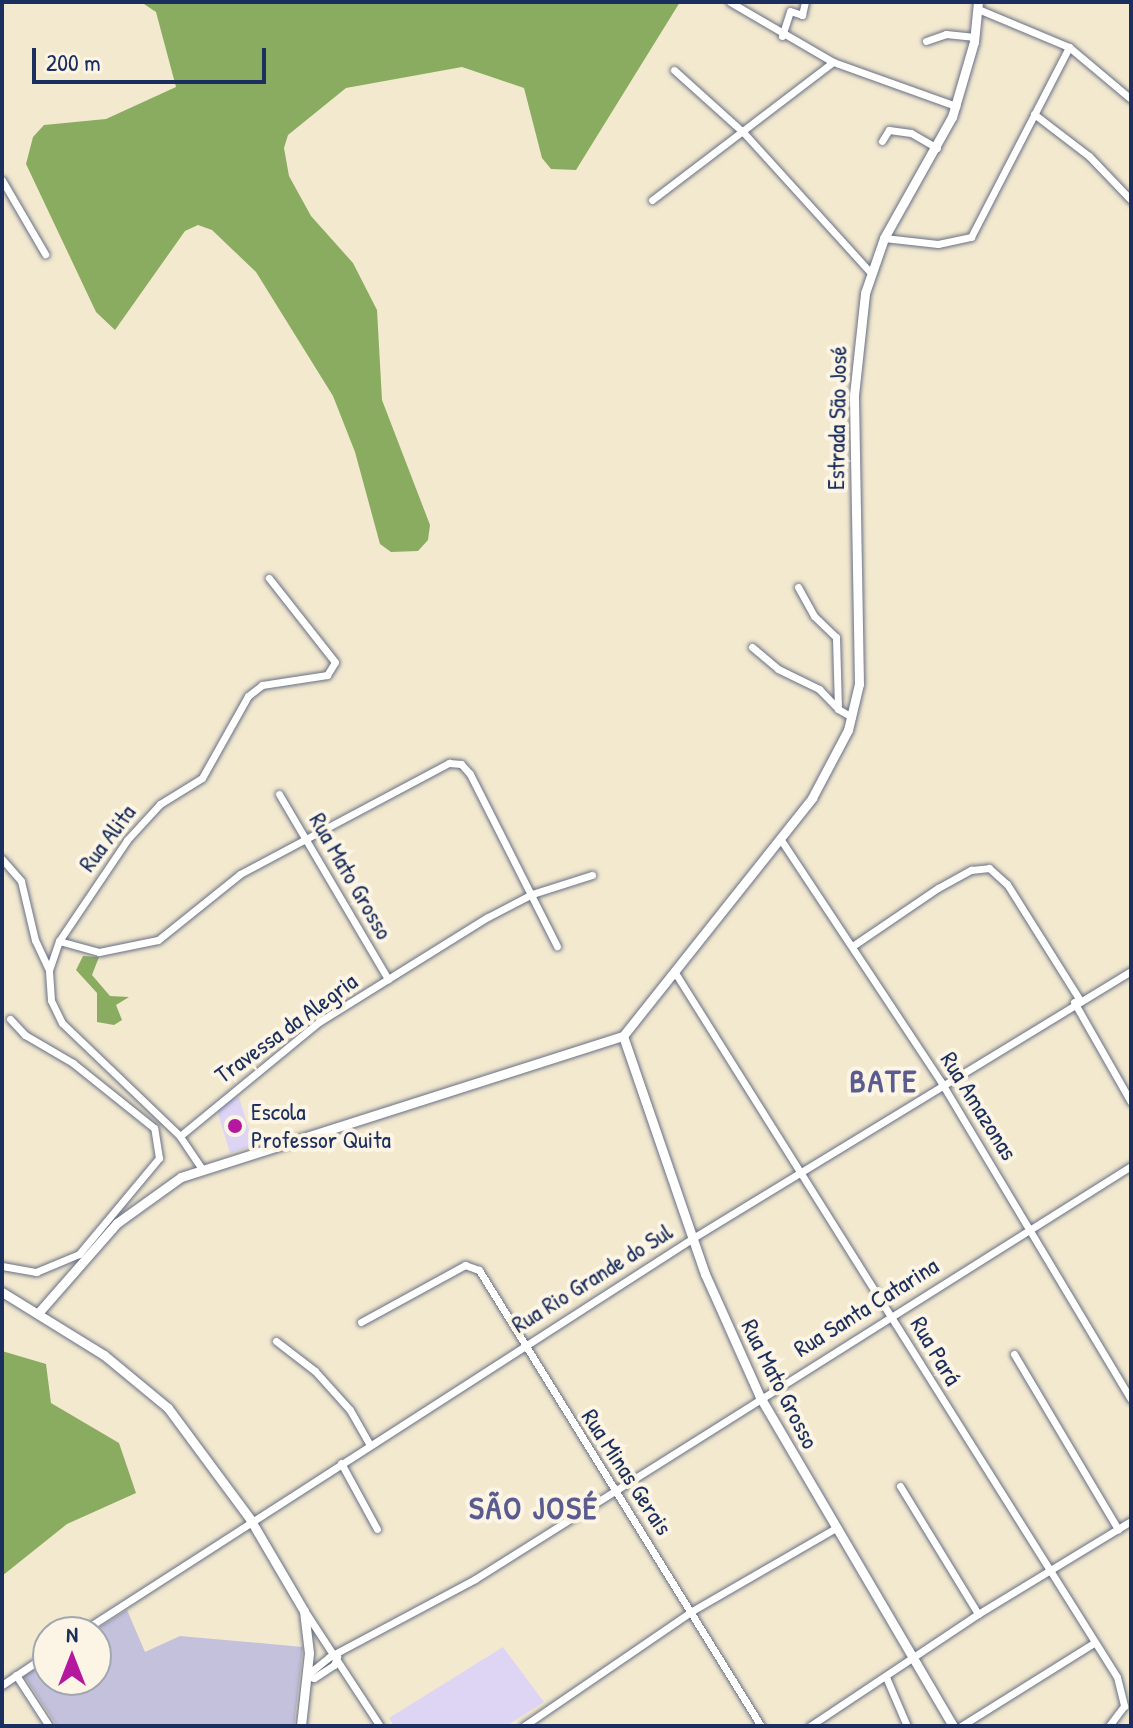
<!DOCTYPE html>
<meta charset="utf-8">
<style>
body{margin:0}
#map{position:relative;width:1133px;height:1728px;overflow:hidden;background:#f3e9cf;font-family:"Patrick Hand",sans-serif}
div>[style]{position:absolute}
.built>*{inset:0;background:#ded5f5;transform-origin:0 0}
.industrial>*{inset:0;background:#c3c1db}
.forest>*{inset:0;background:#8aac61}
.roads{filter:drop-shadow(0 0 2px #677086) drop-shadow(0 0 2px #677086)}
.street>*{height:7px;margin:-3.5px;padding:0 3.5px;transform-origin:3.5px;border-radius:3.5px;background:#fff}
.secondary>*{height:9px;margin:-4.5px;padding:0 4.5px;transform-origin:4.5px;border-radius:4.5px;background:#fff}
.dots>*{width:22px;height:22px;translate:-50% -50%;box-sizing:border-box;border:4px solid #fcf5e5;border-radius:50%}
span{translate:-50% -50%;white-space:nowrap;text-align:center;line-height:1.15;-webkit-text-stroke:8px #fcf5e5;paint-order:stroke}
.street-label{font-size:24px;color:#1b2f5e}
.poi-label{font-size:24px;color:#1b2f5e}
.left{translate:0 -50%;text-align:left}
.district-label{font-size:32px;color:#5a5b8f;font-weight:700;letter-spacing:2px}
.frame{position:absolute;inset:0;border:4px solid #1b2f5e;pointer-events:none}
.north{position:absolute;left:32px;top:1616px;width:80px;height:80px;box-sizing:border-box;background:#fcf5e5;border:2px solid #a2a6af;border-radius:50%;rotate:0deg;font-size:22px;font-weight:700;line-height:32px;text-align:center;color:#1b2f5e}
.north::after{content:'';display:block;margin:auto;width:28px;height:36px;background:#b5179e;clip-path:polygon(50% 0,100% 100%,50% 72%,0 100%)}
.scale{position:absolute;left:32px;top:48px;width:234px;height:36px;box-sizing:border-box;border:4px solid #1b2f5e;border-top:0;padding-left:10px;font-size:24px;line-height:28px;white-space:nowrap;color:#1b2f5e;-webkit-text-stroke:6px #fcf5e5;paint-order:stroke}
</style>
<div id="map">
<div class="built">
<div style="left:239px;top:1097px;width:51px;height:25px;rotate:73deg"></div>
<div style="clip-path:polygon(503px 1647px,544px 1702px,506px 1726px,394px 1726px,389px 1718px)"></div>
</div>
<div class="industrial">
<div style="clip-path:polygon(127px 1610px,145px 1652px,180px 1636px,303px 1647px,294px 1726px,57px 1726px,24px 1676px,48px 1661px,48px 1680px,96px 1680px,92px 1632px)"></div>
</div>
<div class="forest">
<div style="clip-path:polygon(141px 2px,680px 2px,576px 170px,551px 169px,542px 158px,524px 88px,462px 67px,346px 88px,288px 135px,284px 148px,289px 176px,311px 216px,353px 263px,377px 310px,382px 400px,430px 525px,428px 540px,418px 551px,391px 552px,380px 544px,355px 452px,333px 396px,256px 272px,212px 230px,198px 225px,185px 231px,115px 330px,96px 312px,26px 164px,33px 137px,44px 125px,106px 119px,176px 87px,156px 12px)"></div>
<div style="clip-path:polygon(83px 956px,99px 957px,92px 975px,110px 996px,129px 997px,116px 1005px,122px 1020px,114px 1025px,97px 1022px,97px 993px,76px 970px)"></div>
<div style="clip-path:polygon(2px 1351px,46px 1364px,51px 1403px,119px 1443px,136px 1493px,67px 1524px,2px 1576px)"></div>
</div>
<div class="roads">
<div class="street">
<div style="left:730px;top:2px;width:119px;rotate:30.2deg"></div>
<div style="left:833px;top:62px;width:131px;rotate:19.7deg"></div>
<div style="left:978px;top:9px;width:99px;rotate:22.7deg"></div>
<div style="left:1069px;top:47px;width:81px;rotate:40deg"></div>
<div style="left:782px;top:36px;width:26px;rotate:-72deg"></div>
<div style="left:790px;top:11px;width:13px;rotate:18deg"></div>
<div style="left:802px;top:15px;width:13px;rotate:-77deg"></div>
<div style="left:926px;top:41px;width:21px;rotate:-19deg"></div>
<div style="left:946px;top:34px;width:29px;rotate:6deg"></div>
<div style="left:674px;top:70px;width:94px;rotate:42deg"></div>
<div style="left:744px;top:133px;width:189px;rotate:47.8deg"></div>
<div style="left:1034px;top:114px;width:69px;rotate:37.4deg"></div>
<div style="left:1089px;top:156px;width:61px;rotate:46.3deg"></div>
<div style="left:882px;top:141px;width:13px;rotate:-58deg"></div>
<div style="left:889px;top:130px;width:22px;rotate:8deg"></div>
<div style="left:911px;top:133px;width:30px;rotate:30deg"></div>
<div style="left:2px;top:180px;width:86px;rotate:59.8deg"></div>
<div style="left:652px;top:200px;width:228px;rotate:-37.3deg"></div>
<div style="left:884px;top:238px;width:54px;rotate:6.3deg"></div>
<div style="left:938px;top:244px;width:34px;rotate:-12deg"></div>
<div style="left:971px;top:237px;width:214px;rotate:-62.7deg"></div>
<div style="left:798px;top:587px;width:33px;rotate:61deg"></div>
<div style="left:814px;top:616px;width:30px;rotate:44deg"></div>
<div style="left:836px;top:637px;width:72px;rotate:88.4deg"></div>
<div style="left:838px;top:709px;width:16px;rotate:30deg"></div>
<div style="left:752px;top:647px;width:34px;rotate:40deg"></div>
<div style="left:778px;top:669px;width:46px;rotate:26deg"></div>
<div style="left:819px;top:689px;width:28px;rotate:46deg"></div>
<div style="left:279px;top:794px;width:215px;rotate:59.5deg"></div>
<div style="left:781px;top:840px;width:290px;rotate:56.5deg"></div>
<div style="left:941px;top:1082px;width:370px;rotate:59.1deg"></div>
<div style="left:2px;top:859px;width:29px;rotate:49deg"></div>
<div style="left:21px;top:881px;width:61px;rotate:76.7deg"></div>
<div style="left:35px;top:940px;width:31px;rotate:65deg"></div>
<div style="left:59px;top:941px;width:41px;rotate:15.4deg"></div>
<div style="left:99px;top:952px;width:60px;rotate:-11.5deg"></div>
<div style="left:158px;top:940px;width:105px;rotate:-38.8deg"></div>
<div style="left:240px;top:874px;width:237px;rotate:-28deg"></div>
<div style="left:449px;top:763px;width:12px;rotate:5deg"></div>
<div style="left:461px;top:764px;width:13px;rotate:48deg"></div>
<div style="left:470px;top:774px;width:193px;rotate:63.2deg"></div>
<div style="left:854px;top:945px;width:102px;rotate:-34.2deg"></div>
<div style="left:938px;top:888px;width:38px;rotate:-29deg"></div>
<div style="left:971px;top:870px;width:18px;rotate:-6deg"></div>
<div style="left:989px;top:868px;width:24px;rotate:42deg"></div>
<div style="left:1007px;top:884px;width:136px;rotate:57.9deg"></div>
<div style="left:674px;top:971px;width:833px;rotate:57.89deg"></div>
<div style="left:1117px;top:1677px;width:30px;rotate:76deg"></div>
<div style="left:1124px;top:1706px;width:25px;rotate:127deg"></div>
<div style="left:1074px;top:1002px;width:115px;rotate:60.3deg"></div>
<div style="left:180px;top:1136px;width:180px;rotate:-39.4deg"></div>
<div style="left:319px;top:1022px;width:199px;rotate:-31.9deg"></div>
<div style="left:488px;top:917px;width:50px;rotate:-27.6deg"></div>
<div style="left:532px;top:894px;width:63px;rotate:-17.6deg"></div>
<div style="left:202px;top:1169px;width:40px;rotate:-124deg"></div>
<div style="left:180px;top:1136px;width:163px;rotate:-136.2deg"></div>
<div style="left:62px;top:1023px;width:25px;rotate:-116deg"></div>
<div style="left:51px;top:1000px;width:30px;rotate:-94deg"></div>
<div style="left:49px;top:970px;width:31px;rotate:-71deg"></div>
<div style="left:59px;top:941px;width:122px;rotate:-56deg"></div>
<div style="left:127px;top:840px;width:49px;rotate:-47.5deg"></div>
<div style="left:160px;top:804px;width:49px;rotate:-31.8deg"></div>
<div style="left:202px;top:778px;width:94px;rotate:-60.7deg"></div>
<div style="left:248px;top:696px;width:18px;rotate:-38deg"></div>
<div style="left:262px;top:685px;width:66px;rotate:-8.7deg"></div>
<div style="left:327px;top:675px;width:15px;rotate:-58deg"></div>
<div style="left:335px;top:662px;width:107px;rotate:-128.2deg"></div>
<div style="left:2px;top:1266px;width:35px;rotate:10deg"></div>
<div style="left:36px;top:1272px;width:47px;rotate:-22.7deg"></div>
<div style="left:79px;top:1254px;width:125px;rotate:-50.2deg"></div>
<div style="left:159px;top:1158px;width:30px;rotate:-99deg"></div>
<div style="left:154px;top:1128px;width:104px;rotate:-141.3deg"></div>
<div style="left:73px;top:1063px;width:56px;rotate:-149.7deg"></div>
<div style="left:25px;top:1035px;width:22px;rotate:-133deg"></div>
<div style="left:361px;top:1322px;width:119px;rotate:-28.7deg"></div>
<div style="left:465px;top:1265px;width:15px;rotate:20deg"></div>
<div style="left:479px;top:1270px;width:536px;rotate:58.27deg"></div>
<div style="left:276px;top:1341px;width:49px;rotate:37.6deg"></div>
<div style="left:315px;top:1371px;width:52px;rotate:48.1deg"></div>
<div style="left:350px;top:1410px;width:40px;rotate:60.3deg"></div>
<div style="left:1014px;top:1354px;width:204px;rotate:59.3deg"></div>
<div style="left:341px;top:1463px;width:75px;rotate:61.4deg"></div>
<div style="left:900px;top:1486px;width:150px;rotate:58.6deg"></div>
<div style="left:306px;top:1613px;width:135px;rotate:56.8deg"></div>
<div style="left:81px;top:1632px;width:728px;rotate:-32.77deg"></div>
<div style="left:693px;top:1238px;width:513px;rotate:-31.37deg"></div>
<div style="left:16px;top:1675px;width:61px;rotate:57.1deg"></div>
<div style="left:307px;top:1675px;width:28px;rotate:-39deg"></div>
<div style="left:329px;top:1657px;width:166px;rotate:-28.1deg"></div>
<div style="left:475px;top:1579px;width:775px;rotate:-32.19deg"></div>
<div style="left:306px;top:1676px;width:8px;rotate:14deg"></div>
<div style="left:314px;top:1678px;width:24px;rotate:-33deg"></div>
<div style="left:334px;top:1665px;width:9px;rotate:-69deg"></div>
<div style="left:886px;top:1677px;width:53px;rotate:66.8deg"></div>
<div style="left:2px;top:1685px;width:55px;rotate:-34deg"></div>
<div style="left:524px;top:1726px;width:204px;rotate:-34.4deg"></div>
<div style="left:692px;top:1611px;width:164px;rotate:-30deg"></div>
<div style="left:810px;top:1726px;width:202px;rotate:-33.7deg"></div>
<div style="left:978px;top:1614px;width:179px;rotate:-31.3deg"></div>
<div style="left:961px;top:1726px;width:157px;rotate:-32deg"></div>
</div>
<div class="secondary">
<div style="left:623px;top:1036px;width:252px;rotate:71deg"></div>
<div style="left:705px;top:1274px;width:135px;rotate:65.9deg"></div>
<div style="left:760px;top:1397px;width:381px;rotate:59.6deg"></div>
<div style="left:2px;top:1292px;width:120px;rotate:31.7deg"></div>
<div style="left:104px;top:1355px;width:83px;rotate:39.6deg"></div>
<div style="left:168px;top:1408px;width:138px;rotate:53.5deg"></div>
<div style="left:250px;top:1519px;width:107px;rotate:59.6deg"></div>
<div style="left:304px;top:1611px;width:42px;rotate:83.2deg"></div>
<div style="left:309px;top:1653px;width:73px;rotate:96.3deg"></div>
<div style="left:39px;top:1312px;width:118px;rotate:-48.8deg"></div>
<div style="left:117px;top:1223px;width:79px;rotate:-35.7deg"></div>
<div style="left:181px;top:1177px;width:464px;rotate:-17.7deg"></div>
<div style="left:623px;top:1036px;width:304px;rotate:-51.5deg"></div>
<div style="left:812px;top:798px;width:77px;rotate:-62.1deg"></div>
<div style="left:848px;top:730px;width:47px;rotate:-76.6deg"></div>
<div style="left:859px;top:684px;width:289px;rotate:-91deg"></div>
<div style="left:854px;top:395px;width:103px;rotate:-83.8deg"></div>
<div style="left:865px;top:293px;width:58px;rotate:-70.9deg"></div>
<div style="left:884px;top:238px;width:139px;rotate:-60.7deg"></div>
<div style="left:952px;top:117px;width:78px;rotate:-73.7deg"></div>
<div style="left:974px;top:42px;width:40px;rotate:-84.3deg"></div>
</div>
</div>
<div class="dots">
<div style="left:235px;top:1126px;background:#b5179e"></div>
</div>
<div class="street-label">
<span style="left:837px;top:418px;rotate:-89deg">Estrada São José</span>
<span style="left:107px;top:838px;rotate:-53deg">Rua Alita</span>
<span style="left:351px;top:876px;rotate:60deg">Rua Mato Grosso</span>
<span style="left:286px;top:1028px;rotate:-36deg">Travessa da Alegria</span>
<span style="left:979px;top:1106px;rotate:58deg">Rua Amazonas</span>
<span style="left:592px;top:1278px;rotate:-32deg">Rua Rio Grande do Sul</span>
<span style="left:866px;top:1307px;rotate:-32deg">Rua Santa Catarina</span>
<span style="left:936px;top:1351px;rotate:59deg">Rua Pará</span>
<span style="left:780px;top:1384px;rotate:63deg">Rua Mato Grosso</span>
<span style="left:627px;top:1472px;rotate:57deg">Rua Minas Gerais</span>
</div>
<div class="poi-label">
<span class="left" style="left:251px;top:1126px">Escola<br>Professor Quita</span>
</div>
<div class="district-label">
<span style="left:884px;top:1081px">BATE</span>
<span style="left:534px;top:1508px">SÃO JOSÉ</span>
</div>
<div class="frame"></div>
<div class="north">N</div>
<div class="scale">200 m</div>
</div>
